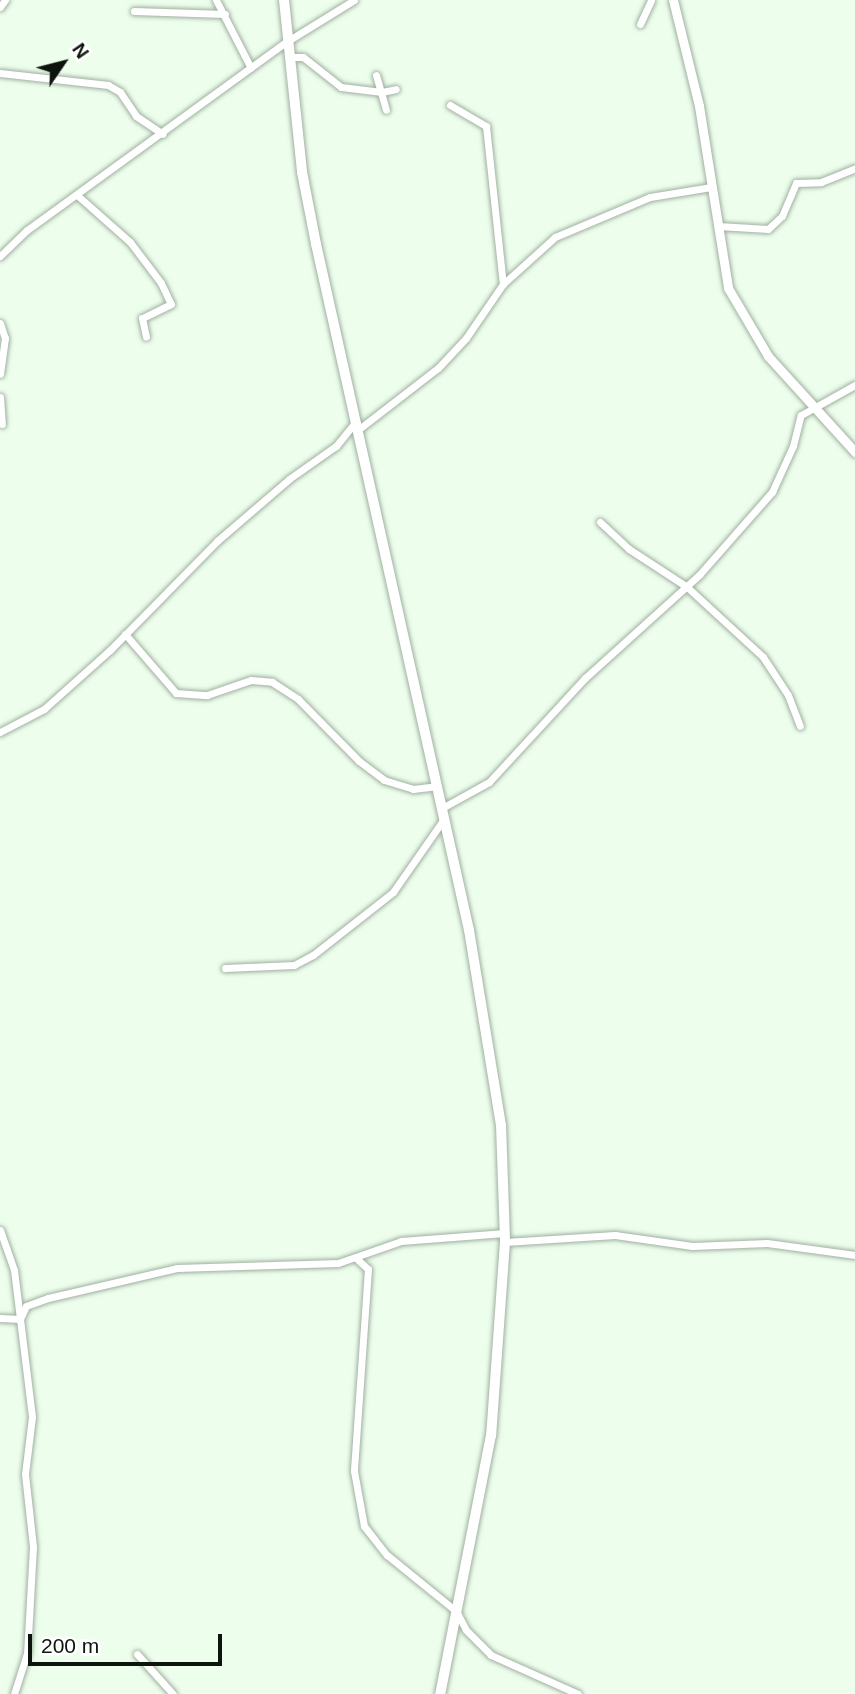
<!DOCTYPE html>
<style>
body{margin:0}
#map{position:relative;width:855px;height:1694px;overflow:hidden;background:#edfeed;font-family:Helvetica,sans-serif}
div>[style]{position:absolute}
.roads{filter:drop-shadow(0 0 2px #a0b0a0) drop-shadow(0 0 2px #a0b0a0)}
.minor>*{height:7px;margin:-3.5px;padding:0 3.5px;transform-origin:3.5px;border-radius:3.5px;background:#fff}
.tertiary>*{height:9px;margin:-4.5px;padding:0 4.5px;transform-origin:4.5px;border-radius:4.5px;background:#fff}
.primary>*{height:10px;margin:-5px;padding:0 5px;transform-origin:5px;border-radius:5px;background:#fff}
span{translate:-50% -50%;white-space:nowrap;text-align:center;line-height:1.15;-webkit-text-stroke:7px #fff;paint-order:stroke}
.north{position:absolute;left:28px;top:28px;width:70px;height:70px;-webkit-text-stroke:5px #fff;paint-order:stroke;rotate:55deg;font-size:19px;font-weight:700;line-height:28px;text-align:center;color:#0d130d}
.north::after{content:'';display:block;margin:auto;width:24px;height:32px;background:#0d130d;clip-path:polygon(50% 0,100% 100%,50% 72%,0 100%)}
.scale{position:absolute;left:28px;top:1634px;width:194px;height:32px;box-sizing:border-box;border:4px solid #0d130d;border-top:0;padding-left:9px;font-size:21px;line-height:24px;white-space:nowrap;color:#0d130d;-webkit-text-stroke:5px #fff;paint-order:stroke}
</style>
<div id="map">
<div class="roads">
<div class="minor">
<div style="left:216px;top:0;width:76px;rotate:62.8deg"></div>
<div style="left:0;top:7px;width:9px;rotate:-54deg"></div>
<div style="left:134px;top:11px;width:91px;rotate:1.9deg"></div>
<div style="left:640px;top:24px;width:26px;rotate:-65deg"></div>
<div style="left:289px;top:57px;width:14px"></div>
<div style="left:303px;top:57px;width:48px;rotate:38.3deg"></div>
<div style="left:341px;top:87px;width:41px;rotate:7deg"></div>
<div style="left:382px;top:92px;width:14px;rotate:-12deg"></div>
<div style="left:0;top:73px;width:109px;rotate:6.3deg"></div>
<div style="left:108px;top:85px;width:14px;rotate:30deg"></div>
<div style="left:120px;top:92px;width:29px;rotate:56deg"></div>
<div style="left:136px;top:116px;width:32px;rotate:34deg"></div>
<div style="left:376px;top:75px;width:36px;rotate:74deg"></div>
<div style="left:450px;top:105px;width:42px;rotate:30.3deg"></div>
<div style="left:486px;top:126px;width:159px;rotate:83.9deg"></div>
<div style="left:77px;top:195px;width:71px;rotate:41.6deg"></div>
<div style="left:130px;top:242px;width:51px;rotate:52.9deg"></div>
<div style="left:161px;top:283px;width:23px;rotate:65deg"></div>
<div style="left:171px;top:304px;width:32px;rotate:154deg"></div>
<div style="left:142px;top:318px;width:19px;rotate:78deg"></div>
<div style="left:718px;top:226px;width:50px;rotate:3.4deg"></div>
<div style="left:768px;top:229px;width:19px;rotate:-43deg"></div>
<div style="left:782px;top:216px;width:36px;rotate:-67deg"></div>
<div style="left:796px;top:183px;width:25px;rotate:-2deg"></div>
<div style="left:821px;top:182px;width:37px;rotate:-22deg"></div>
<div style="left:0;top:256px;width:37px;rotate:-44deg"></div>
<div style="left:27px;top:230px;width:320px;rotate:-36deg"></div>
<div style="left:286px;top:42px;width:80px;rotate:-31.7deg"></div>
<div style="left:0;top:323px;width:16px;rotate:72deg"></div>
<div style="left:5px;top:338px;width:36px;rotate:98deg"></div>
<div style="left:0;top:397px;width:27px;rotate:86deg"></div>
<div style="left:359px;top:429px;width:100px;rotate:-37.7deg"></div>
<div style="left:438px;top:368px;width:41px;rotate:-47deg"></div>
<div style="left:466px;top:338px;width:65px;rotate:-55.6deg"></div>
<div style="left:503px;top:284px;width:70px;rotate:-42.1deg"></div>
<div style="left:555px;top:237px;width:103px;rotate:-22.8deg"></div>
<div style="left:650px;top:197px;width:62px;rotate:-9.3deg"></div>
<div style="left:600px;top:522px;width:40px;rotate:43deg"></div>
<div style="left:629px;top:549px;width:69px;rotate:33.2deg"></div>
<div style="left:687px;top:587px;width:103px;rotate:42.6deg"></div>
<div style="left:763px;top:657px;width:45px;rotate:56.7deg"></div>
<div style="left:788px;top:695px;width:33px;rotate:69deg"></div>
<div style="left:125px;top:634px;width:78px;rotate:49.2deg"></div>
<div style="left:176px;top:693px;width:31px;rotate:4deg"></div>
<div style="left:207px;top:695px;width:46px;rotate:-18.8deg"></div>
<div style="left:251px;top:680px;width:21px;rotate:5deg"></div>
<div style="left:272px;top:682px;width:31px;rotate:33deg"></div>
<div style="left:298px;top:699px;width:87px;rotate:45.5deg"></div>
<div style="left:359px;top:761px;width:31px;rotate:37deg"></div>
<div style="left:384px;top:780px;width:30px;rotate:17deg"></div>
<div style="left:413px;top:789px;width:23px;rotate:-7deg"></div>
<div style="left:0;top:732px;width:50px;rotate:-27.6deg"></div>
<div style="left:44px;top:709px;width:89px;rotate:-41.8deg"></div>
<div style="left:110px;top:650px;width:153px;rotate:-45.5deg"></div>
<div style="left:217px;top:541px;width:95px;rotate:-40.7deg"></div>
<div style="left:289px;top:479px;width:57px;rotate:-35.1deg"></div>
<div style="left:336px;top:446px;width:32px;rotate:-51deg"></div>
<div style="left:442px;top:808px;width:54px;rotate:-29deg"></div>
<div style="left:489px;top:782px;width:142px;rotate:-47.3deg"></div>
<div style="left:585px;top:678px;width:154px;rotate:-42.1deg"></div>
<div style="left:699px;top:575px;width:111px;rotate:-48.7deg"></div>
<div style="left:772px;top:492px;width:51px;rotate:-65.5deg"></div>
<div style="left:793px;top:446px;width:32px;rotate:-76deg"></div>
<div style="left:801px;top:415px;width:62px;rotate:-29.1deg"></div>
<div style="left:225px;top:968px;width:69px;rotate:-2.5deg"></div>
<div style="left:294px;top:965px;width:21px;rotate:-28deg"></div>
<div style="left:313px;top:955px;width:102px;rotate:-38.2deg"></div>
<div style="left:393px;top:892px;width:89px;rotate:-55.1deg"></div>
<div style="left:0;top:1230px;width:42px;rotate:70.7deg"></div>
<div style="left:14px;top:1270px;width:148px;rotate:83deg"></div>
<div style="left:32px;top:1417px;width:57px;rotate:97deg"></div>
<div style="left:25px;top:1474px;width:73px;rotate:83.7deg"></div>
<div style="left:33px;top:1547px;width:106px;rotate:93.2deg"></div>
<div style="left:27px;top:1653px;width:43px;rotate:107.6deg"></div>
<div style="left:505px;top:1242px;width:110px;rotate:-3.6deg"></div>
<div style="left:615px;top:1235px;width:78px;rotate:8.1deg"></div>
<div style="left:692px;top:1246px;width:75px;rotate:-2.3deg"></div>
<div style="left:767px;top:1243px;width:89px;rotate:7.8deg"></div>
<div style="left:356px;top:1258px;width:16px;rotate:43deg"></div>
<div style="left:368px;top:1269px;width:202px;rotate:94deg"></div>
<div style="left:354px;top:1471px;width:56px;rotate:79.7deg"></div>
<div style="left:364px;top:1526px;width:37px;rotate:52deg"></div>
<div style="left:387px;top:1555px;width:89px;rotate:39.1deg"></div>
<div style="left:456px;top:1611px;width:21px;rotate:62deg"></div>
<div style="left:466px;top:1630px;width:35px;rotate:45deg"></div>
<div style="left:491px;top:1655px;width:95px;rotate:24.1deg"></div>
<div style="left:0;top:1318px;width:20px;rotate:3deg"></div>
<div style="left:20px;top:1319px;width:14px;rotate:-65deg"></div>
<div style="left:26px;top:1306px;width:23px;rotate:-20deg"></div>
<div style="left:48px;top:1298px;width:132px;rotate:-13.1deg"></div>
<div style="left:177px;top:1268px;width:161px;rotate:-1.8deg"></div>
<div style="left:338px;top:1263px;width:67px;rotate:-19.2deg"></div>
<div style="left:401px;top:1241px;width:104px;rotate:-4.4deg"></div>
<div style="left:137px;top:1654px;width:54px;rotate:48deg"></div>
</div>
<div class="tertiary">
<div style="left:673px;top:0;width:109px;rotate:76.2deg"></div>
<div style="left:699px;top:106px;width:184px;rotate:80.9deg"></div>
<div style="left:728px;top:288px;width:79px;rotate:59.5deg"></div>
<div style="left:768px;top:356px;width:130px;rotate:47.8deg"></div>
</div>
<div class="primary">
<div style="left:284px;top:0;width:173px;rotate:84deg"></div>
<div style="left:302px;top:172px;width:73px;rotate:79deg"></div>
<div style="left:316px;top:244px;width:703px;rotate:77.43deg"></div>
<div style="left:469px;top:930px;width:198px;rotate:80.7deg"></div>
<div style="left:501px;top:1125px;width:117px;rotate:88deg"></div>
<div style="left:505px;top:1242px;width:194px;rotate:94.1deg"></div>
<div style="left:491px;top:1435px;width:264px;rotate:101.1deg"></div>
</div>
</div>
<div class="north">N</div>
<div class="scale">200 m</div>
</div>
